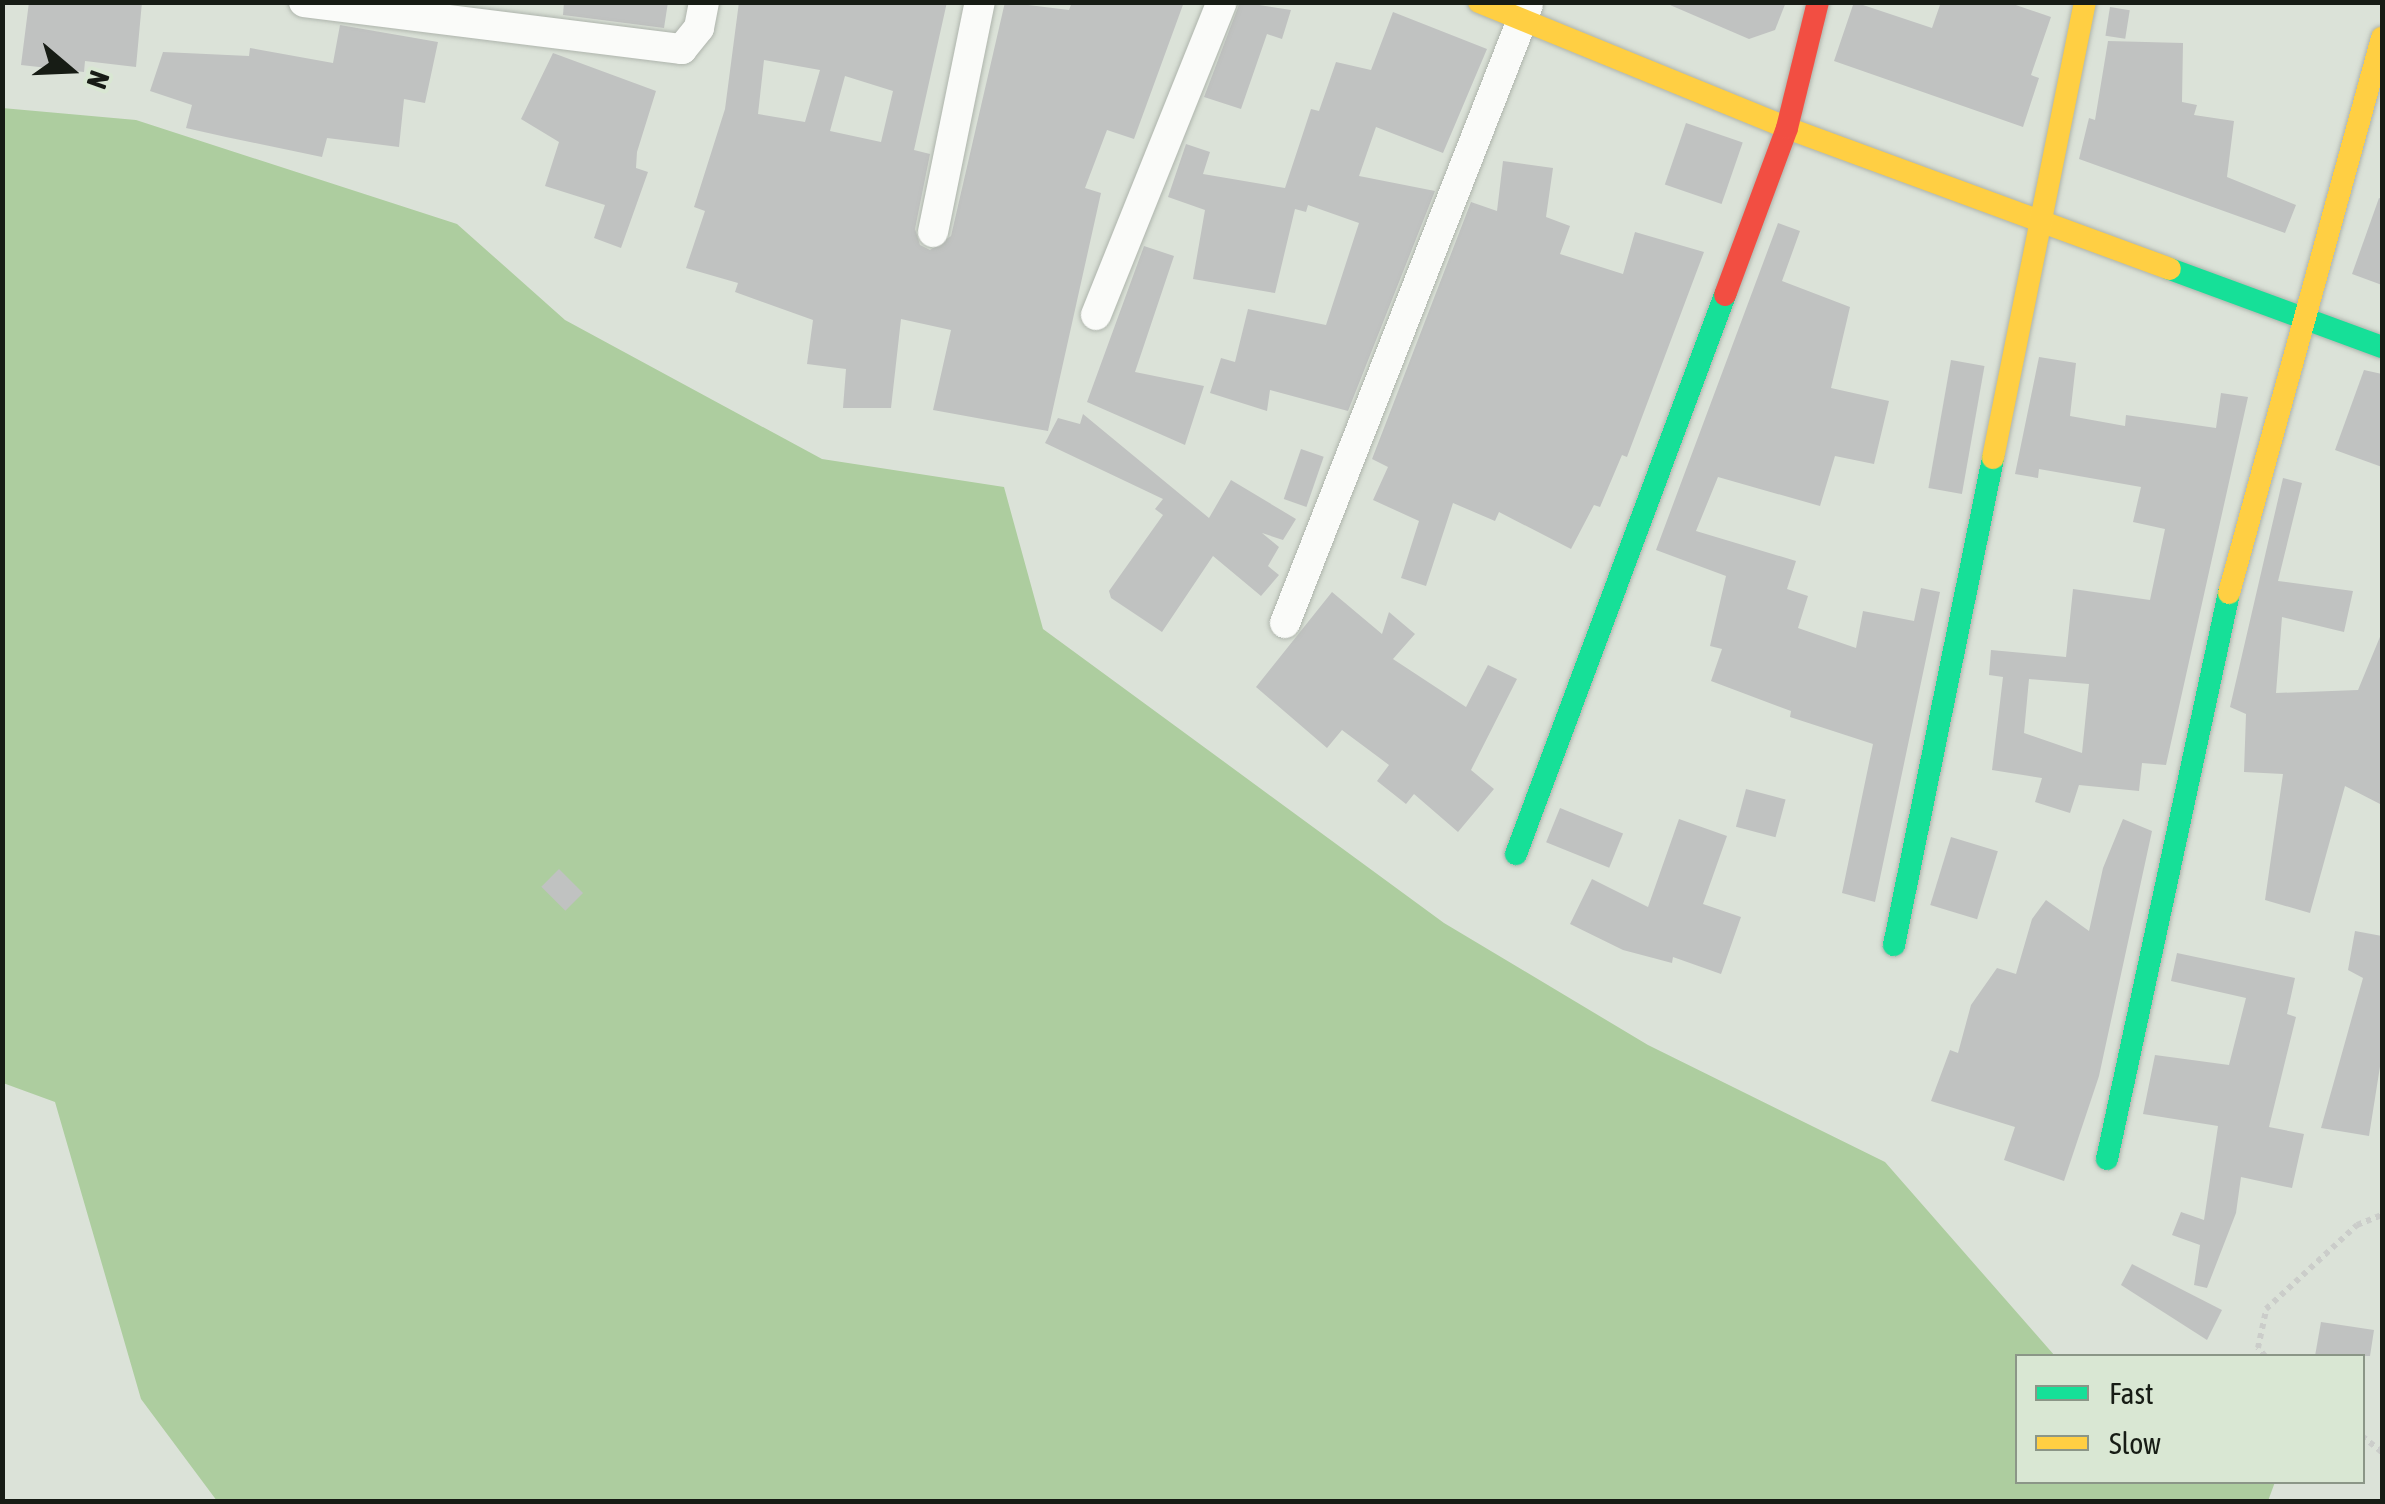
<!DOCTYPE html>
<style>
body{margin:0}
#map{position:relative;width:2385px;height:1504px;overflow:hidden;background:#dbe2d8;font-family:"Asap Condensed",sans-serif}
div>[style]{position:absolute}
.forest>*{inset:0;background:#adcd9f}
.building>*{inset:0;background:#c0c2c1;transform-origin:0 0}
.path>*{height:6px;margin-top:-3px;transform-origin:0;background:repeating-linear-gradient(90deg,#cbcdca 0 5px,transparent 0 10px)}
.roads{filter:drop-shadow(0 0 2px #aeb4ac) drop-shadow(0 0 2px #aeb4ac)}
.street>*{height:30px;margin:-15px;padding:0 15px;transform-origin:15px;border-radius:15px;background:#fafbf9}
.fast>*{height:22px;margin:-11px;padding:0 11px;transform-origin:11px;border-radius:11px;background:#16e098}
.slow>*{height:22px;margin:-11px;padding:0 11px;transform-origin:11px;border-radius:11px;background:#ffcf43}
.jam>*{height:22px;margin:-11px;padding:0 11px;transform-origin:11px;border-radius:11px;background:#f24e42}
span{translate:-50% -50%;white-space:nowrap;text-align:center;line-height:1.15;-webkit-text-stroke:8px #d9e7d3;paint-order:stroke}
.frame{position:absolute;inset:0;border:5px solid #171c15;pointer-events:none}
.legend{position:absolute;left:2015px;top:1354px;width:350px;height:130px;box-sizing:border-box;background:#d9e7d3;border:2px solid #8b9687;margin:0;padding:12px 18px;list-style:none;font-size:30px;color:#171c15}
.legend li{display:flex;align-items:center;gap:20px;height:50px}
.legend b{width:50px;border:2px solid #8b9687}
.north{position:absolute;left:20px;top:20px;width:100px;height:100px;-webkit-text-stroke:8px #d9e7d3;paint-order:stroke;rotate:109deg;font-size:28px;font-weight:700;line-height:40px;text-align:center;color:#171c15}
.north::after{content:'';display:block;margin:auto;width:35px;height:45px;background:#171c15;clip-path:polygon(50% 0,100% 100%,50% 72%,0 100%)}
</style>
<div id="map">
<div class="forest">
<div style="clip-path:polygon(2px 108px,136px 120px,457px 224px,565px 320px,822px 459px,1004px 487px,1043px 629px,1444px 923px,1648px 1045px,1885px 1162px,2055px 1356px,2018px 1356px,2018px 1482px,2275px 1482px,2268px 1501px,217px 1501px,141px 1399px,55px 1102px,3px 1083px)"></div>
</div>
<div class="building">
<div style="clip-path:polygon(29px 2px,142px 2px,136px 67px,85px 61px,84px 72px,21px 65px)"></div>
<div style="clip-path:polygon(564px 2px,668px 2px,664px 28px,563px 15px)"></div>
<div style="clip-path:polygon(evenodd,739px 2px,947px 2px,914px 150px,930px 154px,915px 229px,920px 245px,930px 250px,951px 236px,1005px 2px,1069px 10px,1072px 2px,1184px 2px,1134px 139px,1107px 130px,1085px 188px,1101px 193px,1048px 431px,933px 410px,951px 330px,901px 319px,891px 408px,843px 408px,846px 369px,807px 364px,813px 320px,735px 292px,738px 283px,686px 268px,705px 211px,694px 207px,725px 109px,739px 2px,764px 60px,820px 70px,805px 122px,758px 114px,764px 60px,739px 2px,845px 76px,893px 91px,881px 142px,830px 131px,845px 76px)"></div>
<div style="clip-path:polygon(1240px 2px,1291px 10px,1282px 39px,1267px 34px,1241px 109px,1204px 97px)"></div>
<div style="clip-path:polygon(1663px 2px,1786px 2px,1775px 30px,1749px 39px)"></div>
<div style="clip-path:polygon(1854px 2px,1932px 28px,1941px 2px,2007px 2px,2051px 17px,2031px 75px,2039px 78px,2023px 127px,1834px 61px)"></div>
<div style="left:2110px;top:7px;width:20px;height:29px;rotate:9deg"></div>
<div style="clip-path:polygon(1393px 12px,1487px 49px,1443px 153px,1376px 127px,1359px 176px,1435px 191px,1348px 411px,1270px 390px,1267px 411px,1210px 393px,1221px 358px,1235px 362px,1248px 309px,1326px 325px,1359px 223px,1308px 205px,1306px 212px,1295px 209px,1275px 293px,1193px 279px,1205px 210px,1168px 197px,1186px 144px,1210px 152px,1203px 174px,1285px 188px,1311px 109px,1319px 111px,1336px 62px,1371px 70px)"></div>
<div style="clip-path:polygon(340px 25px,438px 42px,425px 103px,404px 99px,399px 147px,327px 138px,322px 157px,226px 137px,186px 128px,192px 105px,150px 91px,163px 52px,249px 56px,250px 48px,333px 63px)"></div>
<div style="clip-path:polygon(2108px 41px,2183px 43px,2182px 102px,2197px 105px,2194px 115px,2234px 121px,2227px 177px,2296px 205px,2285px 233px,2079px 159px,2089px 118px,2095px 120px)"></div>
<div style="clip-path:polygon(553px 53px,656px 91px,637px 152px,636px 168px,648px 172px,621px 248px,594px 238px,605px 205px,545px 186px,559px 142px,521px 119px)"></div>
<div style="left:1686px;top:123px;width:60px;height:65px;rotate:19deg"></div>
<div style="clip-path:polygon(1503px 161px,1553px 168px,1546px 217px,1570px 226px,1560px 254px,1623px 274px,1635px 232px,1704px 252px,1627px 457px,1622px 455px,1600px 507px,1594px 505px,1571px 549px,1499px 512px,1495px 521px,1453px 503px,1426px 586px,1401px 578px,1419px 521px,1373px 500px,1388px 467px,1372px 459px,1471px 202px,1497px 211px)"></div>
<div style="clip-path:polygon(2379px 198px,2382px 199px,2382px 285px,2352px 274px)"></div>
<div style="clip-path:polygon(1778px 223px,1800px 231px,1782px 281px,1850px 307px,1831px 388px,1889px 401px,1874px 464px,1835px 456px,1820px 506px,1718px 477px,1696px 531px,1796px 561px,1787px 589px,1808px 596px,1798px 628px,1856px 648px,1863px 611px,1914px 621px,1921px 588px,1940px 592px,1875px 902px,1842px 893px,1873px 744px,1790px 717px,1791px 711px,1711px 681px,1722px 649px,1710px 646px,1726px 576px,1656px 550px)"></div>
<div style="clip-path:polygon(1144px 246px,1174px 256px,1135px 372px,1204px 386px,1185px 445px,1087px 402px)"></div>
<div style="clip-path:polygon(evenodd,2039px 357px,2076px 363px,2070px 416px,2125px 426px,2126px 415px,2216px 428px,2221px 393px,2248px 397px,2166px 765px,2142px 763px,2139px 791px,2079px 785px,2070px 813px,2035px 802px,2042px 778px,1992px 770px,2003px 677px,1989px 675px,1991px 650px,2066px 657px,2073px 589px,2150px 600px,2165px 529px,2133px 522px,2141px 487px,2039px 469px,2038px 478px,2015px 474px,2039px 357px,2029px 679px,2089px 684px,2082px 753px,2024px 733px,2029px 679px)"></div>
<div style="left:1951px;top:360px;width:34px;height:130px;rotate:10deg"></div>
<div style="clip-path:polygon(2364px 370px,2382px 374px,2382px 467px,2335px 450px)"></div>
<div style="clip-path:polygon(1083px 414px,1209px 518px,1231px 480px,1296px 519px,1283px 540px,1262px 533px,1279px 547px,1268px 566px,1279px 575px,1261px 596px,1213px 556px,1162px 632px,1111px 598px,1109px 591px,1163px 515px,1155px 509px,1163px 499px,1045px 443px,1058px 418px,1080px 424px)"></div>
<div style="left:1301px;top:449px;width:24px;height:53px;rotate:19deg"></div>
<div style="clip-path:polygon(2283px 478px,2302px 483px,2278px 581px,2353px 591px,2344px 632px,2282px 617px,2276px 693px,2358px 690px,2382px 632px,2382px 805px,2345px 786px,2310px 913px,2265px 900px,2283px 774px,2244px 772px,2246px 714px,2230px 707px)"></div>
<div style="clip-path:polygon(1332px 592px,1382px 634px,1389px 612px,1415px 634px,1393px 659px,1466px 707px,1488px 665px,1517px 679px,1471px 770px,1494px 789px,1458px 832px,1414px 794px,1406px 804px,1377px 781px,1389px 765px,1342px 730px,1327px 748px,1256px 687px)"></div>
<div style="left:1746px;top:789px;width:41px;height:39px;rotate:15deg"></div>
<div style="left:1560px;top:808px;width:68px;height:37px;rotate:22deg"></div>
<div style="clip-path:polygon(1679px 819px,1727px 836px,1703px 904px,1741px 917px,1721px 974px,1673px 957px,1672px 963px,1623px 950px,1570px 924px,1592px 879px,1648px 907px)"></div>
<div style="clip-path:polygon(2123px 819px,2152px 831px,2099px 1076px,2064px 1181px,2004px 1160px,2015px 1127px,1931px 1101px,1950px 1050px,1958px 1053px,1971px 1005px,1997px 968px,2016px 974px,2032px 919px,2046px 900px,2089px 931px,2103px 868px)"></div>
<div style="left:1951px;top:837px;width:49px;height:71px;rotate:17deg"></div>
<div style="left:559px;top:869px;width:34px;height:25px;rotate:45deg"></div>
<div style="clip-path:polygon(2355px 931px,2382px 936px,2382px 1054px,2369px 1136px,2321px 1128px,2363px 978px,2348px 970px)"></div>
<div style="clip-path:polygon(2177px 953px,2295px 978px,2287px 1014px,2296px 1017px,2269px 1127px,2304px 1134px,2292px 1188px,2241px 1177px,2236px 1213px,2207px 1288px,2194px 1285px,2200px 1245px,2172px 1235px,2181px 1212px,2204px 1220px,2218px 1126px,2143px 1114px,2155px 1055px,2229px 1065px,2246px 998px,2171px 981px)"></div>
<div style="clip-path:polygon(2132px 1264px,2222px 1310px,2207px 1340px,2121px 1285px)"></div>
<div style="clip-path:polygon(2321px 1322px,2374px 1330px,2370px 1356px,2315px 1356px)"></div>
</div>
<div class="path">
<div style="left:2265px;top:1356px;width:11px;rotate:-131deg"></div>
<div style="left:2258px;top:1348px;width:40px;rotate:-78deg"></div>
<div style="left:2266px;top:1309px;width:124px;rotate:-42.7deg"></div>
<div style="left:2357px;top:1225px;width:27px;rotate:-22deg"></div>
<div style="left:2362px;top:1436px;width:26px;rotate:39deg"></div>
</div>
<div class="roads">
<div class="street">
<div style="left:304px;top:2px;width:381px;rotate:7.1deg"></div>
<div style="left:682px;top:49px;width:27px;rotate:-51deg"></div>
<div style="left:699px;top:28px;width:26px;rotate:-79deg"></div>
<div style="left:933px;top:232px;width:235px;rotate:-78.5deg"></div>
<div style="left:1096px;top:315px;width:337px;rotate:-68.1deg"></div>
<div style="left:1285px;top:623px;width:664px;rotate:-68.54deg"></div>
</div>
<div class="fast">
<div style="left:2170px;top:269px;width:226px;rotate:20.2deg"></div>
<div style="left:1516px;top:854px;width:597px;rotate:-69.5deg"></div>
<div style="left:1894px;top:945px;width:497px;rotate:-78.5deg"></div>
<div style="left:2107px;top:1159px;width:579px;rotate:-77.84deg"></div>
</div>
<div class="slow">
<div style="left:1479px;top:2px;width:333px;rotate:22.2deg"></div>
<div style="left:1787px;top:128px;width:408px;rotate:20.2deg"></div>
<div style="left:1993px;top:458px;width:465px;rotate:-78.6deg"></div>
<div style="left:2229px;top:593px;width:576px;rotate:-74.59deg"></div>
</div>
<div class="jam">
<div style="left:1725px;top:295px;width:178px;rotate:-69.6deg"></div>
<div style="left:1787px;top:128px;width:130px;rotate:-76.2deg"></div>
</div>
</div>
<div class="frame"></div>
<ul class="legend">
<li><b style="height:12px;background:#16e098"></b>Fast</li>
<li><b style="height:12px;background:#ffcf43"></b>Slow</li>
</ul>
<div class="north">N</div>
</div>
